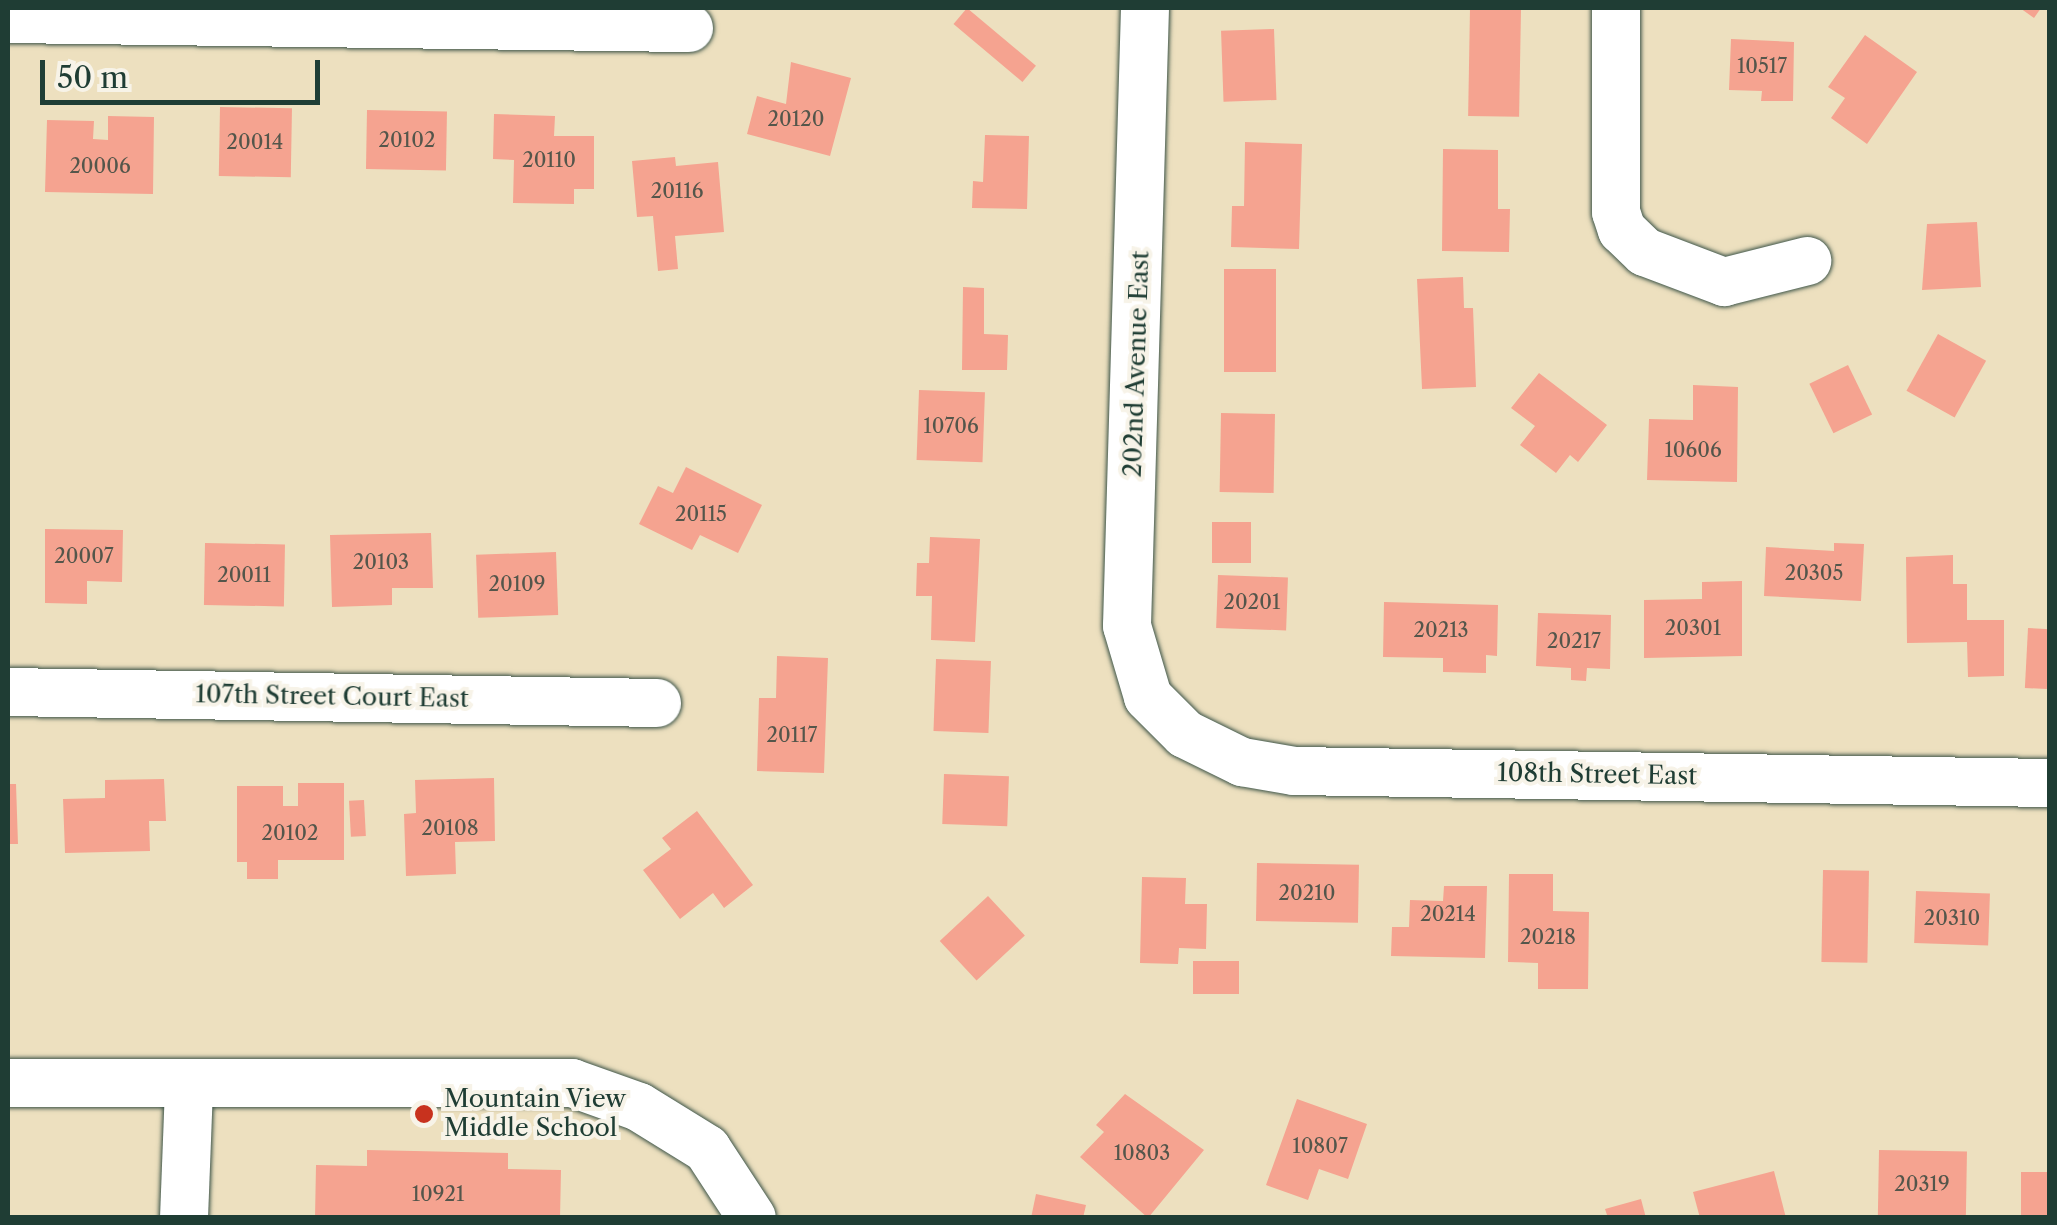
<!DOCTYPE html>
<style>
body{margin:0}
#map{position:relative;width:2057px;height:1225px;overflow:hidden;background:#ede0bf;font-family:"Libre Caslon Text",serif}
div>[style]{position:absolute}
.building>*{inset:0;background:#f5a390;transform-origin:0 0}
.roads{filter:drop-shadow(0 0 2px #3e5549) drop-shadow(0 0 2px #3e5549)}
.minor>*{height:48px;margin:-24px;padding:0 24px;transform-origin:24px;border-radius:24px;background:#fff}
.dots>*{width:28px;height:28px;translate:-50% -50%;box-sizing:border-box;border:5px solid #f7f3e8;border-radius:50%}
span{translate:-50% -50%;white-space:nowrap;text-align:center;line-height:1.15;-webkit-text-stroke:8px #f7f3e8;paint-order:stroke}
.number-label{font-size:20px;color:#54564b}
.number-label span{-webkit-text-stroke-width:0}
.street-label{font-size:25px;color:#1f3d34}
.poi-label{font-size:25px;color:#1f3d34}
.left{translate:0 -50%;text-align:left}
.frame{position:absolute;inset:0;border:10px solid #1f3d34;pointer-events:none}
.scale{position:absolute;left:40px;top:60px;width:280px;height:45px;box-sizing:border-box;border:5px solid #1f3d34;border-top:0;padding-left:12px;font-size:30px;line-height:35px;white-space:nowrap;color:#1f3d34;-webkit-text-stroke:8px #f7f3e8;paint-order:stroke}
</style>
<div id="map">
<div class="building">
<div style="left:967px;top:8px;width:90px;height:21px;rotate:40deg"></div>
<div style="left:1470px;top:8px;width:51px;height:108px;rotate:1deg"></div>
<div style="clip-path:polygon(2020px 8px,2041px 8px,2034px 18px)"></div>
<div style="left:1274px;top:29px;width:71px;height:53px;rotate:88deg"></div>
<div style="clip-path:polygon(1865px 35px,1917px 72px,1867px 144px,1831px 118px,1845px 98px,1828px 87px)"></div>
<div style="clip-path:polygon(1731px 39px,1794px 42px,1793px 101px,1761px 101px,1762px 91px,1729px 90px)"></div>
<div style="clip-path:polygon(791px 62px,851px 78px,830px 156px,747px 134px,757px 96px,786px 104px)"></div>
<div style="left:220px;top:107px;width:72px;height:69px;rotate:1deg"></div>
<div style="left:367px;top:110px;width:80px;height:59px;rotate:1deg"></div>
<div style="clip-path:polygon(494px 114px,555px 116px,554px 136px,594px 136px,594px 189px,574px 189px,574px 204px,513px 203px,514px 160px,493px 159px)"></div>
<div style="clip-path:polygon(108px 116px,154px 117px,153px 194px,45px 192px,47px 120px,94px 121px,93px 139px,108px 140px)"></div>
<div style="clip-path:polygon(985px 135px,1029px 136px,1027px 209px,972px 208px,973px 181px,983px 182px)"></div>
<div style="clip-path:polygon(1245px 142px,1302px 144px,1299px 249px,1231px 247px,1232px 206px,1244px 206px)"></div>
<div style="clip-path:polygon(1443px 149px,1498px 150px,1498px 209px,1510px 209px,1509px 252px,1442px 251px)"></div>
<div style="clip-path:polygon(675px 157px,676px 166px,718px 162px,724px 232px,675px 236px,678px 269px,658px 271px,653px 216px,637px 217px,632px 161px)"></div>
<div style="clip-path:polygon(1977px 222px,1981px 287px,1922px 290px,1927px 224px)"></div>
<div style="left:1224px;top:269px;width:52px;height:103px"></div>
<div style="clip-path:polygon(1463px 277px,1464px 308px,1473px 308px,1476px 387px,1422px 389px,1417px 279px)"></div>
<div style="clip-path:polygon(963px 287px,984px 288px,984px 334px,1008px 335px,1007px 370px,962px 370px)"></div>
<div style="left:1938px;top:334px;width:55px;height:65px;rotate:29deg"></div>
<div style="left:1848px;top:365px;width:55px;height:43px;rotate:64deg"></div>
<div style="clip-path:polygon(1539px 373px,1607px 425px,1578px 462px,1570px 455px,1556px 473px,1520px 445px,1535px 426px,1511px 408px)"></div>
<div style="clip-path:polygon(1693px 385px,1738px 387px,1737px 482px,1647px 480px,1649px 419px,1693px 420px)"></div>
<div style="left:919px;top:390px;width:66px;height:70px;rotate:2deg"></div>
<div style="left:1221px;top:413px;width:54px;height:79px;rotate:1deg"></div>
<div style="clip-path:polygon(686px 467px,762px 505px,738px 553px,700px 535px,692px 550px,639px 524px,658px 486px,673px 493px)"></div>
<div style="left:1212px;top:522px;width:39px;height:41px"></div>
<div style="clip-path:polygon(45px 529px,123px 530px,122px 582px,87px 581px,87px 604px,45px 603px)"></div>
<div style="clip-path:polygon(431px 533px,433px 588px,392px 588px,392px 605px,332px 607px,330px 535px)"></div>
<div style="clip-path:polygon(930px 537px,980px 539px,975px 642px,931px 640px,932px 596px,916px 596px,917px 563px,929px 563px)"></div>
<div style="left:205px;top:543px;width:80px;height:62px;rotate:1deg"></div>
<div style="clip-path:polygon(1834px 543px,1864px 544px,1861px 601px,1764px 596px,1766px 547px,1834px 551px)"></div>
<div style="left:556px;top:552px;width:63px;height:80px;rotate:88deg"></div>
<div style="clip-path:polygon(1953px 555px,1953px 584px,1967px 584px,1967px 620px,2004px 620px,2004px 676px,1968px 677px,1967px 642px,1907px 643px,1906px 557px)"></div>
<div style="left:1218px;top:575px;width:70px;height:53px;rotate:2deg"></div>
<div style="clip-path:polygon(1742px 581px,1742px 656px,1644px 658px,1644px 600px,1702px 599px,1702px 582px)"></div>
<div style="clip-path:polygon(1384px 602px,1498px 605px,1497px 656px,1486px 655px,1486px 673px,1443px 672px,1443px 658px,1383px 657px)"></div>
<div style="clip-path:polygon(1538px 613px,1611px 615px,1610px 669px,1587px 668px,1586px 681px,1571px 680px,1571px 668px,1536px 666px)"></div>
<div style="left:2028px;top:628px;width:22px;height:60px;rotate:3deg"></div>
<div style="clip-path:polygon(777px 656px,828px 658px,824px 773px,757px 771px,759px 698px,776px 698px)"></div>
<div style="left:936px;top:659px;width:55px;height:72px;rotate:2deg"></div>
<div style="left:944px;top:774px;width:65px;height:50px;rotate:2deg"></div>
<div style="clip-path:polygon(494px 778px,495px 841px,455px 842px,456px 874px,406px 876px,404px 814px,416px 813px,415px 780px)"></div>
<div style="clip-path:polygon(164px 779px,166px 821px,149px 821px,150px 851px,65px 853px,63px 799px,105px 798px,105px 780px)"></div>
<div style="clip-path:polygon(298px 783px,344px 783px,344px 860px,278px 860px,278px 879px,247px 879px,247px 862px,237px 862px,237px 786px,283px 786px,283px 806px,298px 806px)"></div>
<div style="clip-path:polygon(8px 784px,16px 784px,18px 844px,8px 844px)"></div>
<div style="left:364px;top:800px;width:36px;height:15px;rotate:87deg"></div>
<div style="clip-path:polygon(697px 811px,753px 885px,724px 908px,713px 893px,680px 919px,643px 870px,671px 849px,662px 838px)"></div>
<div style="left:1257px;top:863px;width:102px;height:58px;rotate:1deg"></div>
<div style="left:1823px;top:870px;width:46px;height:92px;rotate:1deg"></div>
<div style="clip-path:polygon(1509px 874px,1553px 874px,1553px 911px,1589px 912px,1588px 989px,1538px 989px,1538px 963px,1508px 962px)"></div>
<div style="clip-path:polygon(1142px 877px,1186px 878px,1185px 904px,1207px 904px,1206px 949px,1179px 948px,1178px 964px,1140px 963px)"></div>
<div style="clip-path:polygon(1444px 886px,1487px 886px,1485px 958px,1391px 956px,1392px 927px,1409px 927px,1410px 900px,1443px 901px)"></div>
<div style="left:1916px;top:891px;width:74px;height:52px;rotate:2deg"></div>
<div style="left:988px;top:896px;width:54px;height:66px;rotate:47deg"></div>
<div style="left:1193px;top:961px;width:46px;height:33px"></div>
<div style="clip-path:polygon(1125px 1094px,1204px 1150px,1148px 1218px,1080px 1157px,1104px 1132px,1096px 1125px)"></div>
<div style="clip-path:polygon(1297px 1099px,1367px 1124px,1348px 1179px,1319px 1169px,1308px 1200px,1266px 1185px)"></div>
<div style="clip-path:polygon(367px 1150px,508px 1153px,508px 1169px,561px 1170px,560px 1218px,315px 1218px,316px 1165px,367px 1166px)"></div>
<div style="left:1879px;top:1150px;width:88px;height:67px;rotate:1deg"></div>
<div style="clip-path:polygon(1774px 1171px,1786px 1218px,1700px 1218px,1693px 1192px)"></div>
<div style="left:2021px;top:1172px;width:29px;height:46px"></div>
<div style="clip-path:polygon(1036px 1194px,1086px 1205px,1083px 1218px,1031px 1218px)"></div>
<div style="clip-path:polygon(1641px 1199px,1646px 1218px,1608px 1218px,1605px 1209px)"></div>
</div>
<div class="roads">
<div class="minor">
<div style="left:1145px;top:8px;width:618px;rotate:91.67deg"></div>
<div style="left:1127px;top:626px;width:74px;rotate:73.5deg"></div>
<div style="left:1148px;top:697px;width:52px;rotate:45deg"></div>
<div style="left:1185px;top:734px;width:64px;rotate:26.2deg"></div>
<div style="left:1242px;top:762px;width:53px;rotate:9.8deg"></div>
<div style="left:1294px;top:771px;width:756px;rotate:0.91deg"></div>
<div style="left:1616px;top:8px;width:204px;rotate:90deg"></div>
<div style="left:1616px;top:212px;width:19px;rotate:72deg"></div>
<div style="left:1622px;top:230px;width:32px;rotate:44deg"></div>
<div style="left:1645px;top:252px;width:85px;rotate:20.8deg"></div>
<div style="left:1724px;top:282px;width:86px;rotate:-14.2deg"></div>
<div style="left:8px;top:19px;width:681px;rotate:0.76deg"></div>
<div style="left:8px;top:692px;width:649px;rotate:0.97deg"></div>
<div style="left:8px;top:1083px;width:564px"></div>
<div style="left:572px;top:1083px;width:71px;rotate:19.7deg"></div>
<div style="left:639px;top:1107px;width:80px;rotate:31.7deg"></div>
<div style="left:707px;top:1149px;width:82px;rotate:56.9deg"></div>
<div style="left:184px;top:1218px;width:131px;rotate:-87.8deg"></div>
</div>
</div>
<div class="dots">
<div style="left:424px;top:1114px;background:#c8321e"></div>
</div>
<div class="number-label">
<span style="left:1762px;top:66px">10517</span>
<span style="left:796px;top:119px">20120</span>
<span style="left:407px;top:140px">20102</span>
<span style="left:255px;top:142px">20014</span>
<span style="left:549px;top:160px">20110</span>
<span style="left:100px;top:166px">20006</span>
<span style="left:677px;top:191px">20116</span>
<span style="left:951px;top:426px">10706</span>
<span style="left:1693px;top:450px">10606</span>
<span style="left:701px;top:514px">20115</span>
<span style="left:84px;top:556px">20007</span>
<span style="left:381px;top:562px">20103</span>
<span style="left:1814px;top:573px">20305</span>
<span style="left:244px;top:575px">20011</span>
<span style="left:517px;top:584px">20109</span>
<span style="left:1252px;top:602px">20201</span>
<span style="left:1693px;top:628px">20301</span>
<span style="left:1441px;top:630px">20213</span>
<span style="left:1574px;top:641px">20217</span>
<span style="left:792px;top:735px">20117</span>
<span style="left:450px;top:828px">20108</span>
<span style="left:290px;top:833px">20102</span>
<span style="left:1307px;top:893px">20210</span>
<span style="left:1448px;top:914px">20214</span>
<span style="left:1952px;top:918px">20310</span>
<span style="left:1548px;top:937px">20218</span>
<span style="left:1320px;top:1146px">10807</span>
<span style="left:1142px;top:1153px">10803</span>
<span style="left:1922px;top:1184px">20319</span>
<span style="left:438px;top:1194px">10921</span>
</div>
<div class="street-label">
<span style="left:1137px;top:364px;rotate:-88deg">202nd Avenue East</span>
<span style="left:332px;top:697px;rotate:1deg">107th Street Court East</span>
<span style="left:1597px;top:775px;rotate:1deg">108th Street East</span>
</div>
<div class="poi-label">
<span class="left" style="left:444px;top:1114px">Mountain View<br>Middle School</span>
</div>
<div class="frame"></div>
<div class="scale">50 m</div>
</div>
